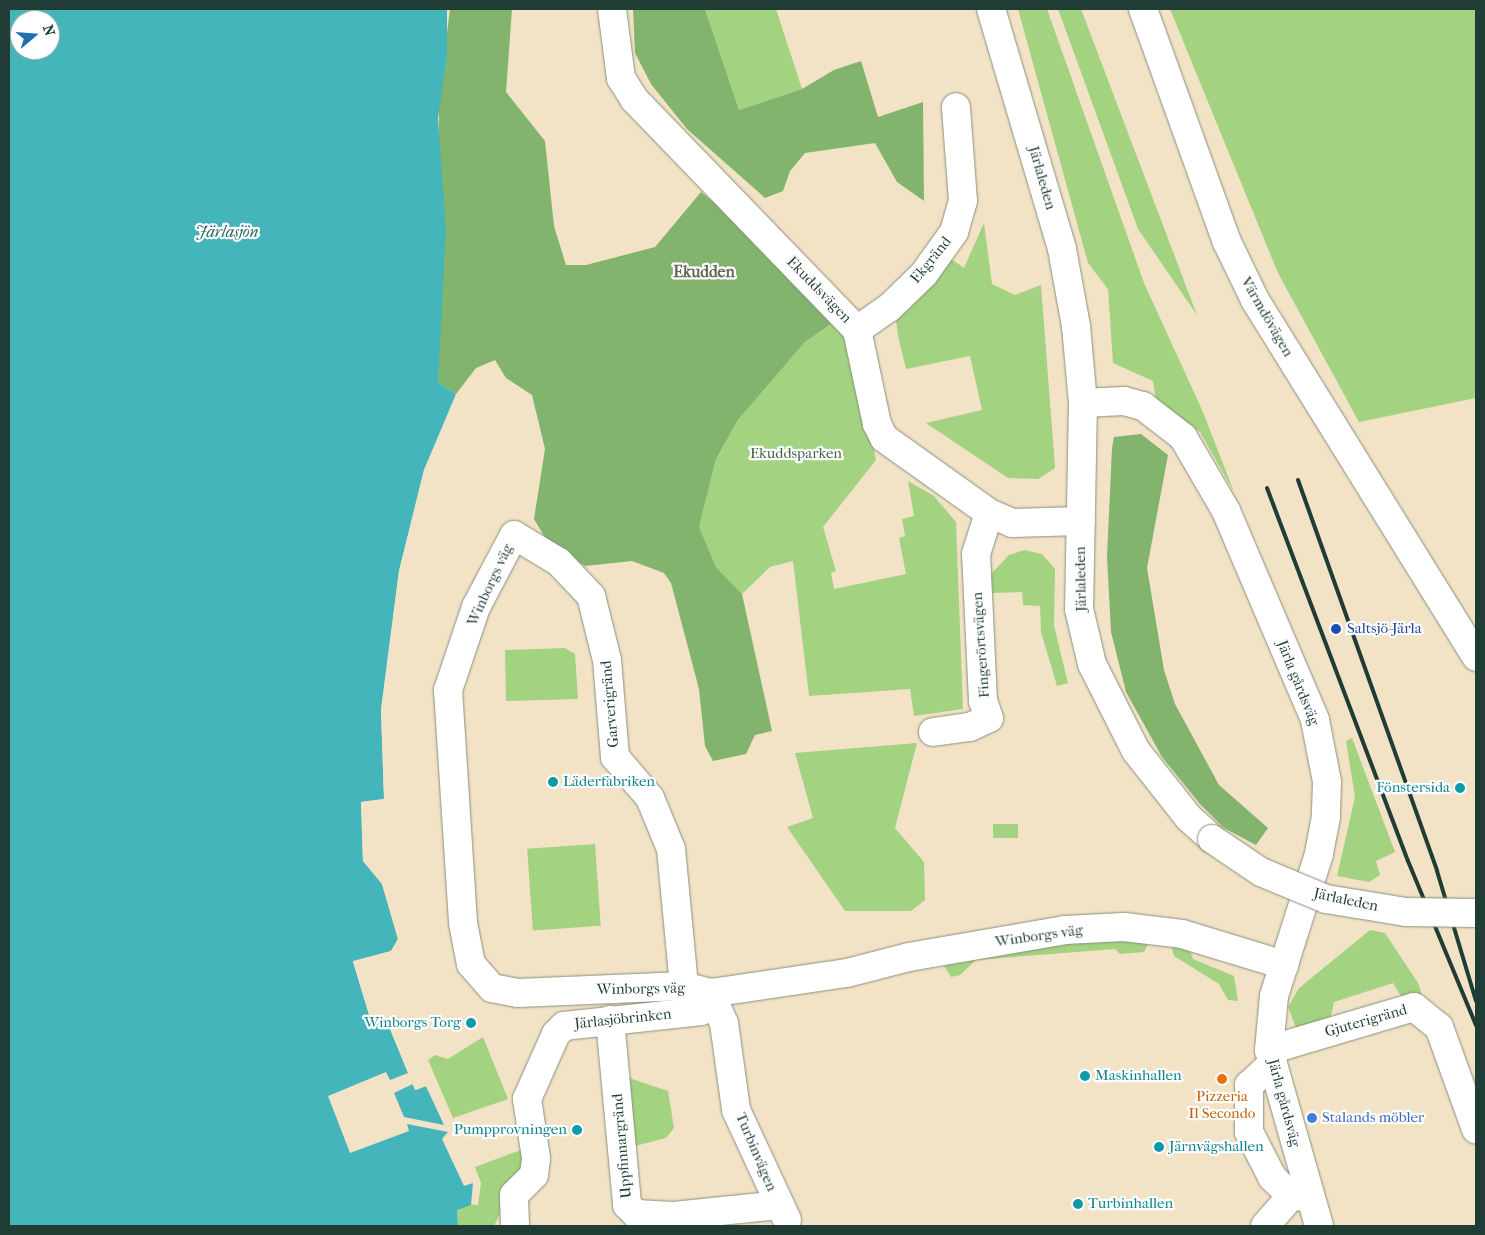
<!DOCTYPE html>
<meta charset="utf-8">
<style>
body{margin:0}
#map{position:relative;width:1485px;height:1235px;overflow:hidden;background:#f2e2c6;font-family:"IM FELL French Canon",serif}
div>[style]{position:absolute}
.green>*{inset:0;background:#a3d280;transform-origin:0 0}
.forest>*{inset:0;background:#82b46e}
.water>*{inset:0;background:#45b5bc}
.pier>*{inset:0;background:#f2e2c6}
.roads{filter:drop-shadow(0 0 1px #88907d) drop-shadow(0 0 1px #88907d)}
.minor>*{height:28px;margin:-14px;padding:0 14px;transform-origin:14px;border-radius:14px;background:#fff}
.major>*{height:28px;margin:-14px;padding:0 14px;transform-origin:14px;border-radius:14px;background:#fff}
.rail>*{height:4px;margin:-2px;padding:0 2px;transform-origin:2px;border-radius:2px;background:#1f3d34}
.bridges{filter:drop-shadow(0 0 1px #88907d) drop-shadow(0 0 1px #88907d)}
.major-bridge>*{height:28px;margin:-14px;padding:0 14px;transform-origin:14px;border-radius:14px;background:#fff}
.dots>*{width:14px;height:14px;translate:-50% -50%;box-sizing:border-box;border:2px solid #fff;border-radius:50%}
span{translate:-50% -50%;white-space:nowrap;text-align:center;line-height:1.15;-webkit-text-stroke:4.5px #fff;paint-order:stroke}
.street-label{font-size:15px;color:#1f3d34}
.park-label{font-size:15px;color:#406247}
.transit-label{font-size:15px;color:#164399}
.left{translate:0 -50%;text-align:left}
.culture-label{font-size:15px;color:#0d838f}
.right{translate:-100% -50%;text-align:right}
.food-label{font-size:15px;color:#c56008}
.shop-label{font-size:15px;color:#366cbe}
.water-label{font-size:16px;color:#2a615d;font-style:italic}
.neighbourhood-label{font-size:16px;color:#646557;font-weight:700}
.frame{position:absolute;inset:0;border:10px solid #1f3d34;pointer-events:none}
.north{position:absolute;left:10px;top:10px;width:50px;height:50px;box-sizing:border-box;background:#fff;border:1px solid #a5b1ae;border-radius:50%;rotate:72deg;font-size:14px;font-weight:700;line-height:20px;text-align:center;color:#1f3d34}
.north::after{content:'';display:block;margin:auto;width:18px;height:22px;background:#1f6fb2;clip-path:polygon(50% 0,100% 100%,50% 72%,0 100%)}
</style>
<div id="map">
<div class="green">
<div style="clip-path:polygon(705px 9px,776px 9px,802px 89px,739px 110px)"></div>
<div style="clip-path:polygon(1018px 9px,1047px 9px,1144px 283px,1203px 412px,1234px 492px,1200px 432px,1156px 401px,1153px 381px,1113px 363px,1108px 289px,1088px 263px)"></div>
<div style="clip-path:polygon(1058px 9px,1081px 9px,1197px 315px,1138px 229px)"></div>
<div style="clip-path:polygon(1170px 9px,1476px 9px,1476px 398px,1359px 422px,1278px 273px)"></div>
<div style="clip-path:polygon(984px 223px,992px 284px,1015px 295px,1041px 285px,1055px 468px,1038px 479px,1008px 478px,926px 423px,982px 410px,970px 356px,906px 369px,898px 336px,896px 320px,947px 256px,964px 268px)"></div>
<div style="clip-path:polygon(838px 319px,849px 337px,876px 460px,823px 527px,836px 571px,831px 573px,834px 589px,906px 574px,899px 538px,905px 536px,902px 519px,914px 516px,908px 481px,934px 496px,956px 522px,963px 709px,914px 716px,910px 689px,809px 696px,793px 561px,770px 567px,742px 594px,716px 567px,699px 527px,716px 459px,738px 420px,805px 342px)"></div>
<div style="clip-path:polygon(1025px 550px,1042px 554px,1055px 569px,1054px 626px,1068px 683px,1057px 686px,1041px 632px,1040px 606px,1023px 605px,1022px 592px,991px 593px,991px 574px,1009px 555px)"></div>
<div style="clip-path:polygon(565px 648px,575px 654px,578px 699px,506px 701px,505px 650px)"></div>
<div style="clip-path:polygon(1352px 738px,1395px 852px,1376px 861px,1380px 875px,1369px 882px,1337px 876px,1355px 797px,1346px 741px)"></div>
<div style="clip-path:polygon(917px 743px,895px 828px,924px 862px,925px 900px,911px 911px,845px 911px,787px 827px,813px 818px,795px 753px)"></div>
<div style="left:1018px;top:824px;width:14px;height:25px;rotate:90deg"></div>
<div style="left:595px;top:844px;width:82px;height:68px;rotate:86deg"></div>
<div style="clip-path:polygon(1370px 930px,1385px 933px,1418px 983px,1423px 998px,1402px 998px,1393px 983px,1334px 1002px,1330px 1020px,1296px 1028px,1288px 1007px,1299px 988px)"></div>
<div style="clip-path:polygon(1150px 940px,1144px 952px,1120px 954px,1115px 949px,976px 960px,960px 975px,951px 977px,944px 966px,947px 961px,1056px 942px)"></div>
<div style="clip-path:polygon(1170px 942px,1188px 946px,1193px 959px,1234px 976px,1238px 1001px,1228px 1000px,1219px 984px,1174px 956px)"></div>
<div style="clip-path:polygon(483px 1037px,508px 1099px,453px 1118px,428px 1060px,435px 1055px,448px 1059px)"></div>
<div style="clip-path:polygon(629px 1078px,668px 1091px,674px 1128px,666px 1138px,635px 1146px)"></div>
<div style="clip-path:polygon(526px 1148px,529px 1155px,494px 1226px,458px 1226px,457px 1210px,464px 1204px,478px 1205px,481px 1183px,475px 1167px)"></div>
</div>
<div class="forest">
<div style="clip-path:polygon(450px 9px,512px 9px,506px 92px,545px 141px,554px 226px,566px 265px,586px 265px,655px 247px,701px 192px,779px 255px,838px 319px,805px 342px,738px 420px,716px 459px,699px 527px,716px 567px,742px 594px,772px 731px,755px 735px,746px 754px,713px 761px,705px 746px,699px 689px,671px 583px,664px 573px,632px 561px,585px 566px,550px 546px,534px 519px,545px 449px,532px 395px,506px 378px,495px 360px,476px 368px,456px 394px,438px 382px,439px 96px)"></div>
<div style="clip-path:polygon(633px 9px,705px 9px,739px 110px,802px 89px,834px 70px,861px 61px,878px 117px,923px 102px,924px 201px,897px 182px,875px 143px,805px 153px,790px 171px,783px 191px,765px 198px,687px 129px,651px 84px,635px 53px)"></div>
<div style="clip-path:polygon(1141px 434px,1168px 455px,1147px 568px,1164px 670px,1175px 704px,1219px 785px,1268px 828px,1256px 845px,1224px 828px,1200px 804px,1162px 757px,1126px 692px,1111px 632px,1107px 557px,1112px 448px,1114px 437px)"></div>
</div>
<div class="water">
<div style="clip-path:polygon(evenodd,9px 9px,447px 9px,447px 55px,438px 118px,446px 230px,438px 382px,456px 394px,424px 470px,399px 571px,381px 710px,384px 799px,361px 802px,363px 861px,382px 884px,398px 939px,391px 951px,353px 962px,370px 1018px,387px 1021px,415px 1090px,426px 1086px,473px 1183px,471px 1205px,457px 1210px,458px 1226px,9px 1226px,9px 9px,20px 20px,50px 20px,50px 50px,20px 50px,20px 20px)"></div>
</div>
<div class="pier">
<div style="clip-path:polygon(evenodd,458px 392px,426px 470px,409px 553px,401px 572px,383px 710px,387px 799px,363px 804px,366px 860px,384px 883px,400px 939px,392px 953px,356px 963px,372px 1016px,389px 1020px,417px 1087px,429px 1085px,476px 1183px,473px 1205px,473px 1183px,464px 1186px,442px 1139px,448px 1132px,407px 1124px,409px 1131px,350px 1153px,328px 1096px,386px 1072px,390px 1080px,408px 1073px,387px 1022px,370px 1018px,353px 961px,391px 951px,398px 939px,382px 884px,363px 861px,361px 802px,384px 799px,381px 710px,399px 571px,424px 470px,458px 392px,413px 1084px,416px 1090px,426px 1086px,444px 1125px,404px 1117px,394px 1093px,413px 1084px)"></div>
</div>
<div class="roads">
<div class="minor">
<div style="left:612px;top:9px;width:70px;rotate:82.6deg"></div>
<div style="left:621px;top:78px;width:25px;rotate:58deg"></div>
<div style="left:634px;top:99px;width:321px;rotate:46deg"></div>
<div style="left:857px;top:330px;width:96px;rotate:78deg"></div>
<div style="left:877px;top:424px;width:16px;rotate:63deg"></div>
<div style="left:884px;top:438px;width:129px;rotate:35.5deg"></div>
<div style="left:989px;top:513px;width:25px;rotate:23deg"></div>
<div style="left:1012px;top:523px;width:69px;rotate:-1.7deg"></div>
<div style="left:857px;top:330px;width:39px;rotate:-35deg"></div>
<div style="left:889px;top:308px;width:49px;rotate:-44.2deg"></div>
<div style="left:924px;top:274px;width:52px;rotate:-54.5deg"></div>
<div style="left:954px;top:232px;width:32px;rotate:-74deg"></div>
<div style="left:963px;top:201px;width:94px;rotate:-94.3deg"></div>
<div style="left:1083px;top:403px;width:41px;rotate:-2.8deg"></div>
<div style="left:1124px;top:401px;width:20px;rotate:15deg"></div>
<div style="left:1143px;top:406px;width:51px;rotate:37.8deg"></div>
<div style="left:1183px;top:437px;width:86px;rotate:59.8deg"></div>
<div style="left:1226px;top:511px;width:227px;rotate:66.9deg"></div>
<div style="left:1315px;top:720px;width:63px;rotate:79deg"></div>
<div style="left:1327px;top:782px;width:35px;rotate:92deg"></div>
<div style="left:1326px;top:817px;width:38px;rotate:101deg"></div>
<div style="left:1319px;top:854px;width:149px;rotate:107.6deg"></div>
<div style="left:1274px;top:996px;width:54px;rotate:95.3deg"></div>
<div style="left:1269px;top:1050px;width:183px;rotate:74.1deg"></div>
<div style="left:933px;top:732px;width:37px;rotate:-8deg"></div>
<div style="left:970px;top:727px;width:21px;rotate:-25deg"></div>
<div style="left:989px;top:718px;width:18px;rotate:-109deg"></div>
<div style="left:983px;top:701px;width:147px;rotate:-92.7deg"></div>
<div style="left:976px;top:554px;width:43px;rotate:-72.4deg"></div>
<div style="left:684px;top:986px;width:138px;rotate:-95.4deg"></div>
<div style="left:671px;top:849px;width:55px;rotate:-112.4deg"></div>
<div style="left:650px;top:798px;width:54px;rotate:-130.5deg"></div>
<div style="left:615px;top:757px;width:97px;rotate:-94.7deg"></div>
<div style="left:607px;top:660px;width:66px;rotate:-104deg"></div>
<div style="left:591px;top:596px;width:47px;rotate:-133.3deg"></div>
<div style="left:559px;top:562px;width:52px;rotate:-149deg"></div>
<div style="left:514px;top:535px;width:81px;rotate:117.8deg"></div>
<div style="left:476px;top:607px;width:88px;rotate:108.6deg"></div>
<div style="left:448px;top:690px;width:233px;rotate:86.3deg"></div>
<div style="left:463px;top:923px;width:42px;rotate:79deg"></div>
<div style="left:471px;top:964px;width:32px;rotate:49deg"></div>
<div style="left:492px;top:988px;width:26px;rotate:11deg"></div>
<div style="left:518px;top:993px;width:166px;rotate:-2.4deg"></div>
<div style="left:684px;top:986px;width:28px;rotate:15deg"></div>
<div style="left:711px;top:993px;width:137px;rotate:-8.4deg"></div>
<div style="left:847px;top:973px;width:64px;rotate:-14.5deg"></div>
<div style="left:909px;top:957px;width:158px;rotate:-9.8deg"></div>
<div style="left:1065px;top:930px;width:59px;rotate:-2.9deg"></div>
<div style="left:1124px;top:927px;width:58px;rotate:6.9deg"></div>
<div style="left:1182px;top:934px;width:107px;rotate:16.9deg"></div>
<div style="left:711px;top:993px;width:33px;rotate:67deg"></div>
<div style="left:724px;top:1023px;width:88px;rotate:82.1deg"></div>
<div style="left:736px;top:1110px;width:121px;rotate:65.1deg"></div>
<div style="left:610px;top:1020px;width:186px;rotate:84.7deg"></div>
<div style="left:627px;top:1205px;width:13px;rotate:45deg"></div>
<div style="left:636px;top:1214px;width:37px;rotate:3deg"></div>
<div style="left:673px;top:1216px;width:107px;rotate:-5.9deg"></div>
<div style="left:1269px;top:1050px;width:151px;rotate:-16.5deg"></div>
<div style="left:1414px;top:1007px;width:32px;rotate:39deg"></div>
<div style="left:1439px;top:1027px;width:109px;rotate:70.1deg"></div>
<div style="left:1273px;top:1063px;width:33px;rotate:137deg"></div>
<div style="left:1249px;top:1085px;width:47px;rotate:90deg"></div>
<div style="left:1249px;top:1132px;width:51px;rotate:62.9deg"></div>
<div style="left:1272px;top:1177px;width:27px;rotate:45deg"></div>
<div style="left:1291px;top:1196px;width:19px;rotate:3deg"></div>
<div style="left:515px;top:1226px;width:31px;rotate:-92deg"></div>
<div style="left:514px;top:1195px;width:28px;rotate:-45deg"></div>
<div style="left:534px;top:1175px;width:17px;rotate:-83deg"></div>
<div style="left:536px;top:1158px;width:60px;rotate:-98.7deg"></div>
<div style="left:527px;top:1099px;width:71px;rotate:-66deg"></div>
<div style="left:556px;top:1034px;width:11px;rotate:-45deg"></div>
<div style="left:564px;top:1026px;width:138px;rotate:-6.2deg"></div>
<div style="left:701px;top:1011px;width:21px;rotate:-61deg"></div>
<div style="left:1265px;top:1226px;width:40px;rotate:-49deg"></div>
</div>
<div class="major">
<div style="left:991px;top:9px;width:250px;rotate:73.5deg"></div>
<div style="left:1062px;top:249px;width:78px;rotate:79.7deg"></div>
<div style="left:1076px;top:326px;width:77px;rotate:84.8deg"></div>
<div style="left:1083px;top:403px;width:206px;rotate:91.1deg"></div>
<div style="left:1079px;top:609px;width:57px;rotate:76.7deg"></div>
<div style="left:1092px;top:664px;width:97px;rotate:63.2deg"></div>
<div style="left:1136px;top:751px;width:85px;rotate:51.7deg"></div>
<div style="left:1189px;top:818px;width:31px;rotate:42deg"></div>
<div style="left:1143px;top:9px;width:248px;rotate:70.2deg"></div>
<div style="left:1227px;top:242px;width:64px;rotate:64.2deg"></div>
<div style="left:1255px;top:300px;width:420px;rotate:58.2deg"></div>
</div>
</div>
<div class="rail">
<div style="left:1298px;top:480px;width:415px;rotate:70.4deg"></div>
<div style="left:1437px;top:871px;width:136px;rotate:73.3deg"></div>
<div style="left:1267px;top:488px;width:399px;rotate:69.3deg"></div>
<div style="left:1408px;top:861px;width:178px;rotate:67.5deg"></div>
</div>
<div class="bridges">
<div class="major-bridge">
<div style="left:1212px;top:839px;width:59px;rotate:34deg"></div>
<div style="left:1261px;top:872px;width:70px;rotate:22.6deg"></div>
<div style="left:1326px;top:899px;width:81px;rotate:9.2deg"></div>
<div style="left:1406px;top:912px;width:70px;rotate:0.8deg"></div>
</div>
</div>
<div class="dots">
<div style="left:1336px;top:629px;background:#1a4fb4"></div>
<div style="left:553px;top:782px;background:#0f9aa8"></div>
<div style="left:1460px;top:788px;background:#0f9aa8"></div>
<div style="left:471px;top:1023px;background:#0f9aa8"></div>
<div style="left:1085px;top:1076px;background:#0f9aa8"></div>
<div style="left:1222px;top:1079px;background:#e8710a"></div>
<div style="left:1312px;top:1118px;background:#3f7fe0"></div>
<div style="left:577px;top:1130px;background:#0f9aa8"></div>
<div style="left:1159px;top:1147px;background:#0f9aa8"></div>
<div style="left:1078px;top:1204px;background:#0f9aa8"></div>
</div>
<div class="street-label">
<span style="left:1042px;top:178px;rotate:74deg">Järlaleden</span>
<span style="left:931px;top:260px;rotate:-51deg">Ekgränd</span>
<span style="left:819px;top:290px;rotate:46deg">Ekuddsvägen</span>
<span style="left:1267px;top:317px;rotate:60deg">Värmdövägen</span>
<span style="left:1081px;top:579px;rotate:-91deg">Järlaleden</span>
<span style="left:490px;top:585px;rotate:-65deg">Winborgs väg</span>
<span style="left:981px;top:645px;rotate:-94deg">Fingerörtsvägen</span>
<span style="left:1298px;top:683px;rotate:68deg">Järla gårdsväg</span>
<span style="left:610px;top:704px;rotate:-95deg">Garverigränd</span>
<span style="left:1346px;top:900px;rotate:12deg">Järlaleden</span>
<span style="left:1039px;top:936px;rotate:-8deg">Winborgs väg</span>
<span style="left:641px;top:989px;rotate:-1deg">Winborgs väg</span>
<span style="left:623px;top:1019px;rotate:-6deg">Järlasjöbrinken</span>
<span style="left:1366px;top:1021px;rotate:-16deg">Gjuterigränd</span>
<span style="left:1284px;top:1103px;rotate:75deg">Järla gårdsväg</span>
<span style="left:622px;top:1146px;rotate:-95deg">Uppfinnargränd</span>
<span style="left:756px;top:1152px;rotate:67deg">Turbinvägen</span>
</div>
<div class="park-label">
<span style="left:796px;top:454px">Ekuddsparken</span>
</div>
<div class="transit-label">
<span class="left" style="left:1347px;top:629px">Saltsjö-Järla</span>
</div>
<div class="culture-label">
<span class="left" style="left:563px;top:782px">Läderfabriken</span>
<span class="right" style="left:1450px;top:788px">Fönstersida</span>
<span class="right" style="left:461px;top:1023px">Winborgs Torg</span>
<span class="left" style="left:1095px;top:1076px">Maskinhallen</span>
<span class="right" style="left:567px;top:1130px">Pumpprovningen</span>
<span class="left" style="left:1169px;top:1147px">Järnvägshallen</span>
<span class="left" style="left:1088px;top:1204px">Turbinhallen</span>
</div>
<div class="food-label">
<span style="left:1222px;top:1105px">Pizzeria<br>Il Secondo</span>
</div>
<div class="shop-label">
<span class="left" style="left:1322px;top:1118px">Stalands möbler</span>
</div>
<div class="water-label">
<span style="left:227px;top:232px">Järlasjön</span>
</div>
<div class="neighbourhood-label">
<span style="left:704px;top:272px">Ekudden</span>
</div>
<div class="frame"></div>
<div class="north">N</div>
</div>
